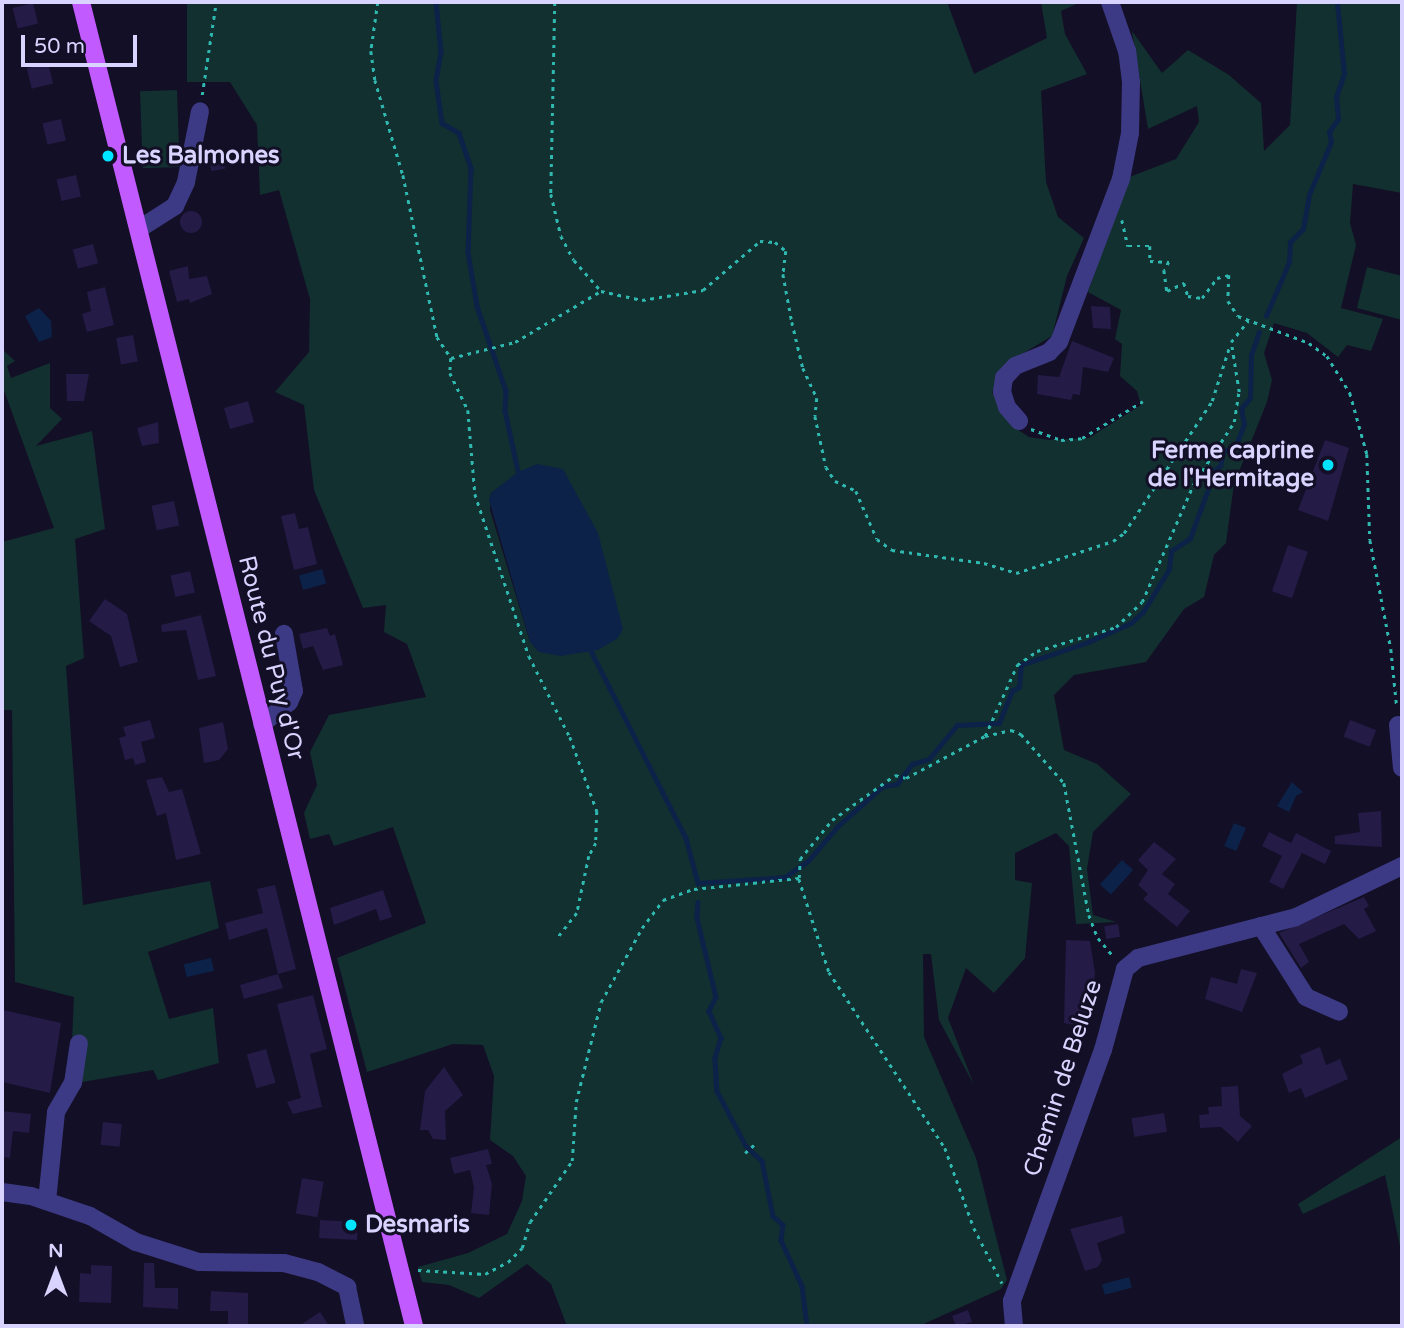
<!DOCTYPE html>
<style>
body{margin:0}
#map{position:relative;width:1404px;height:1328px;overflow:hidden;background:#130f26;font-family:"Varela Round",sans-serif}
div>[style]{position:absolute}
.green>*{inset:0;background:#12302f;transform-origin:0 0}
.water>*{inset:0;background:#0c2248;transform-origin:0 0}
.stream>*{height:4.5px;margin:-2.25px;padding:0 2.25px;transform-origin:2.25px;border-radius:2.25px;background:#0c2248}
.building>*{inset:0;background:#241b47;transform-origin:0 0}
.round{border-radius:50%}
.path>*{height:2.5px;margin-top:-1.25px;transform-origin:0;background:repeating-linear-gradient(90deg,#2fb8b0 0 3.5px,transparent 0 8.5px)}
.minor>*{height:18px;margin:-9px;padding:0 9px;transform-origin:9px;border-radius:9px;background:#3d3a85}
.major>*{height:18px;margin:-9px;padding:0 9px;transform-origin:9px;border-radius:9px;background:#c25bff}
.dots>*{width:19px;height:19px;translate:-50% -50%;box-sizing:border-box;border:4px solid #130f26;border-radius:50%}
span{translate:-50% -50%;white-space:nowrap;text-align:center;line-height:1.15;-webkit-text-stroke:6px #130f26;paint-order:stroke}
.poi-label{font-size:24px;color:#d9d4ff;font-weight:700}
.left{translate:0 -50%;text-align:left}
.right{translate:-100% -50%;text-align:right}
.street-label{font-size:24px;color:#d9d4ff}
.frame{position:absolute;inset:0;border:4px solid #d9d4ff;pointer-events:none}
.north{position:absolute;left:21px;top:1237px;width:70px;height:70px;-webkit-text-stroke:5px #130f26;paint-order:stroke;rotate:0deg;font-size:19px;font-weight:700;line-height:28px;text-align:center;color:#d9d4ff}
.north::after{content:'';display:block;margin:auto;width:24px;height:32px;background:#d9d4ff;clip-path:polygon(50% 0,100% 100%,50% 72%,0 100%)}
.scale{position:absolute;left:21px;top:35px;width:116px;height:32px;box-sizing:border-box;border:4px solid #d9d4ff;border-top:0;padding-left:9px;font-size:21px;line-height:24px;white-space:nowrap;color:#d9d4ff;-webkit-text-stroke:5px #130f26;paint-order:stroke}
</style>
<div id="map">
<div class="green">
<div style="clip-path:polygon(evenodd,187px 2px,947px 2px,974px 74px,1047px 38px,1041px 2px,1081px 2px,1061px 11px,1065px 34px,1087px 74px,1041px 91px,1046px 182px,1058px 217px,1084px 238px,1067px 276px,1052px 336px,1007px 363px,992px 392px,1012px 426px,1029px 437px,1049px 440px,1089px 438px,1141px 405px,1137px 391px,1120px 376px,1122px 344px,1115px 339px,1121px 310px,1088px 292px,1127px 178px,1176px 159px,1199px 122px,1197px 106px,1148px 129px,1132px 31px,1162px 73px,1188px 50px,1229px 75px,1261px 103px,1264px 151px,1290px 125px,1297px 2px,1402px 2px,1402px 193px,1353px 184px,1350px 223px,1356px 245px,1341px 308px,1383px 319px,1371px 351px,1347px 345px,1338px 357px,1307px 333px,1274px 323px,1264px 353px,1272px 380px,1267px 402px,1234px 484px,1226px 543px,1214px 555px,1204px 597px,1184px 609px,1146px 662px,1074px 675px,1054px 695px,1064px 750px,1097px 764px,1131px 794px,1093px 832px,1087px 869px,1093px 915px,1116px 922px,1076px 924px,1069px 846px,1056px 833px,1015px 853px,1015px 880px,1032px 883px,1025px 958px,994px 993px,966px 968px,948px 1018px,974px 1085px,939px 1020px,931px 954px,923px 954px,924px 1037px,976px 1158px,1007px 1280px,1001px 1289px,919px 1326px,567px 1326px,551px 1284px,527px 1264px,479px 1298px,449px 1285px,422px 1282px,418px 1267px,468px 1253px,507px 1234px,522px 1201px,526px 1176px,513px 1156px,490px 1140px,494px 1076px,483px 1045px,453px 1044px,367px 1072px,337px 958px,426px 923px,393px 827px,334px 846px,329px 834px,310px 839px,304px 813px,317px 785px,310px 752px,329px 715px,426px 697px,407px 644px,384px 632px,386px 605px,363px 608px,314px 490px,304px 405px,275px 392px,309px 352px,310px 299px,279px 190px,260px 195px,257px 125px,230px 82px,187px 82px,187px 2px,537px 464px,530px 642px,490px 510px,491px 493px,537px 464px)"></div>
<div style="left:177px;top:90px;width:77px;height:37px;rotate:88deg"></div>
<div style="clip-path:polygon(1367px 267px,1402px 276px,1402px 320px,1357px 308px)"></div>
<div style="clip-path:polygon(2px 349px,15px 361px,7px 366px,11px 378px,50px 363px,50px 408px,62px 419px,36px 446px,92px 431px,105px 529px,75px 539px,84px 658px,66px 666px,83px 905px,210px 881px,219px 928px,148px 952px,169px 1019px,213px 1008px,219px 1063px,158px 1080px,153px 1070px,82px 1082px,86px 1045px,72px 1041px,74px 997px,15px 982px,12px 710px,2px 710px,2px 542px,54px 528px,2px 385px)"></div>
<div style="clip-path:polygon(1402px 1137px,1402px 1256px,1385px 1175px,1303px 1214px,1298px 1204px)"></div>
</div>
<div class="water">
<div style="clip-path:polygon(39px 308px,51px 321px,52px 337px,39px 342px,25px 316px)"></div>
<div style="clip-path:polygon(537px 464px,563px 469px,598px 533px,623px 629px,618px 638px,598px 650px,561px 656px,539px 652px,530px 642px,489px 500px,491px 493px,518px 472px)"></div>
<div style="left:322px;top:569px;width:15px;height:24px;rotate:74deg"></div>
<div style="clip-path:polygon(1292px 782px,1303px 792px,1296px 796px,1289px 812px,1277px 806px)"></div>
<div style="left:1234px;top:823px;width:13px;height:25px;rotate:23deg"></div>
<div style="left:1122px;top:860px;width:15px;height:33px;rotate:42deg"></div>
<div style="left:211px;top:958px;width:13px;height:28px;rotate:77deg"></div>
<div style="left:1129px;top:1277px;width:11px;height:28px;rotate:75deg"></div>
</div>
<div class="stream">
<div style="left:436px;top:2px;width:50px;rotate:84.3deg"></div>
<div style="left:441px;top:52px;width:29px;rotate:100deg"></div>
<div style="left:436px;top:81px;width:42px;rotate:81.9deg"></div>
<div style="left:442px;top:123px;width:20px;rotate:30deg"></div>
<div style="left:459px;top:133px;width:37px;rotate:71deg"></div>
<div style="left:471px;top:168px;width:84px;rotate:92deg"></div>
<div style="left:468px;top:252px;width:55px;rotate:80.5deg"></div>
<div style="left:477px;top:306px;width:90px;rotate:71.2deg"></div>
<div style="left:506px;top:391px;width:20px;rotate:93deg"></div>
<div style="left:505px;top:411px;width:66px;rotate:77.7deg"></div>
<div style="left:1266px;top:316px;width:59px;rotate:-66.9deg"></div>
<div style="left:1289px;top:262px;width:20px;rotate:-87deg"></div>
<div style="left:1290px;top:242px;width:18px;rotate:-45deg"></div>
<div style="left:1303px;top:229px;width:35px;rotate:-80deg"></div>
<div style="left:1309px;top:195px;width:57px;rotate:-67.5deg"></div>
<div style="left:1331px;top:142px;width:10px;rotate:-101deg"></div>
<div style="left:1329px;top:132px;width:16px;rotate:-55deg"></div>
<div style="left:1338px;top:119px;width:22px;rotate:-95deg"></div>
<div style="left:1336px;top:97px;width:24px;rotate:-71deg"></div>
<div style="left:1344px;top:74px;width:71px;rotate:-95.6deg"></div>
<div style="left:589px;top:647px;width:214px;rotate:63.1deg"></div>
<div style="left:686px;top:838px;width:47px;rotate:75.1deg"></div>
<div style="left:698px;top:883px;width:87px;rotate:-3.9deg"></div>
<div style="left:785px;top:877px;width:28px;rotate:-35deg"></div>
<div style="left:808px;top:861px;width:45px;rotate:-49.5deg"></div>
<div style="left:837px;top:827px;width:62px;rotate:-41.7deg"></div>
<div style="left:883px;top:786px;width:14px;rotate:-8deg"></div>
<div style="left:897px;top:784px;width:25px;rotate:-53deg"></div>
<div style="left:912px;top:764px;width:18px;rotate:-16deg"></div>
<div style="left:929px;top:759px;width:44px;rotate:-50.5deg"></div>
<div style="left:957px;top:725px;width:42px;rotate:-2.7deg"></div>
<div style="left:999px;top:723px;width:35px;rotate:-68deg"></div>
<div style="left:1012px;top:691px;width:8px;rotate:-30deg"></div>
<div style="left:1019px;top:687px;width:22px;rotate:-85deg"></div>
<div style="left:1021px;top:665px;width:71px;rotate:-18.9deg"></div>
<div style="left:1088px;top:642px;width:47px;rotate:-23.8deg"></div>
<div style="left:1131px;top:623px;width:16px;rotate:-43deg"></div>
<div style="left:1143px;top:612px;width:50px;rotate:-58.8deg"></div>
<div style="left:1169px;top:569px;width:18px;rotate:-84deg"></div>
<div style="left:1171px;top:551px;width:23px;rotate:-34deg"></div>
<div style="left:1190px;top:538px;width:58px;rotate:-69.7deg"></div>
<div style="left:1210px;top:484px;width:10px;rotate:-96deg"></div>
<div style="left:1209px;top:474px;width:14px;rotate:-36deg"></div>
<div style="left:1220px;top:466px;width:14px;rotate:-78deg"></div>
<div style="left:1223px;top:452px;width:15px;rotate:-28deg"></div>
<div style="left:1236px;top:445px;width:22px;rotate:-69deg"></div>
<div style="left:1244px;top:424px;width:15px;rotate:-101deg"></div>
<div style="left:1241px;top:409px;width:14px;rotate:-51deg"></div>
<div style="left:1250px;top:398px;width:43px;rotate:-88.7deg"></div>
<div style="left:1251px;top:355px;width:24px;rotate:-71deg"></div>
<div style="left:698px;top:902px;width:16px;rotate:94deg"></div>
<div style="left:697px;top:918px;width:81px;rotate:76.5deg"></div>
<div style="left:716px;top:997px;width:16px;rotate:117deg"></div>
<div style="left:709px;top:1011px;width:30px;rotate:66deg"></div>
<div style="left:721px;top:1038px;width:21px;rotate:107deg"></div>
<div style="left:715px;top:1058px;width:33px;rotate:87deg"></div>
<div style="left:717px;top:1091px;width:62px;rotate:62.2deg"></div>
<div style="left:746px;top:1146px;width:22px;rotate:43deg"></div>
<div style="left:762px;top:1161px;width:56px;rotate:78.7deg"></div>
<div style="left:773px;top:1216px;width:13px;rotate:42deg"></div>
<div style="left:783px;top:1225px;width:15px;rotate:98deg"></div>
<div style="left:781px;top:1240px;width:51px;rotate:65.5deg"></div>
<div style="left:802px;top:1286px;width:40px;rotate:82.9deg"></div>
</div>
<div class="building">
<div style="left:33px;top:3px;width:21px;height:21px;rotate:76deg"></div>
<div style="left:48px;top:63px;width:21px;height:22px;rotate:76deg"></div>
<div style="left:61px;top:119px;width:22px;height:19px;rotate:77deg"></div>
<div style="left:222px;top:149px;width:20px;height:14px;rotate:81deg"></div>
<div style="left:76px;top:175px;width:22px;height:20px;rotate:77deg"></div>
<div class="round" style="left:180px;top:211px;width:22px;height:22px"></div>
<div style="left:93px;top:244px;width:20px;height:21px;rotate:75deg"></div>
<div style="clip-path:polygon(188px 266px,189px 279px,207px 276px,212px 294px,190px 303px,189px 299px,177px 302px,169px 271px)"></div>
<div style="clip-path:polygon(105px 287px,114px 325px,87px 332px,82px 314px,91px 311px,87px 292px)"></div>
<div style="clip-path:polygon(1091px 306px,1110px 307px,1111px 329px,1093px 328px)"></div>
<div style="left:133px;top:335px;width:27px;height:17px;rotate:80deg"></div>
<div style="clip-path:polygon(1072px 341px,1114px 358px,1108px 372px,1083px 367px,1080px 395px,1073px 394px,1071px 400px,1037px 394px,1038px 375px,1059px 377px)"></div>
<div style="clip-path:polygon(66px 374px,89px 374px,84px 401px,67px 401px)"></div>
<div style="left:248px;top:401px;width:22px;height:25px;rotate:74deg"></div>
<div style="clip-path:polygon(158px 422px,159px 443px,142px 446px,137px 428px)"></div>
<div style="clip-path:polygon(1325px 440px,1349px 448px,1328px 521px,1298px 510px)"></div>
<div style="left:174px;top:501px;width:25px;height:23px;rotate:78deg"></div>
<div style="clip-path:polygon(295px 513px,299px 529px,308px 527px,317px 564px,294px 570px,281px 516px)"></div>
<div style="left:1288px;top:545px;width:21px;height:49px;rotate:19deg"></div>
<div style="left:190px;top:571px;width:22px;height:20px;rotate:77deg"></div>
<div style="clip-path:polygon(105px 599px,127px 614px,138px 662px,120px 667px,111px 636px,89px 621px)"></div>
<div style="clip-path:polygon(201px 615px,216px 676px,198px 680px,186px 630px,162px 632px,161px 625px)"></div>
<div style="clip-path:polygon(327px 628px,330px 636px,335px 634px,343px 665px,323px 670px,313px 646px,303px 649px,299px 634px)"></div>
<div style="clip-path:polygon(150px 720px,155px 738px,141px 742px,146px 762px,135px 765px,133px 758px,125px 760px,119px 738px,126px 736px,123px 727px)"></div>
<div style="left:1350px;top:720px;width:28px;height:18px;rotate:21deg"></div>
<div style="clip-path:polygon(223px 722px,228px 749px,219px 760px,204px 763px,199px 728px)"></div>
<div style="clip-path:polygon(162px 777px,169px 792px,182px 789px,201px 854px,176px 860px,166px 813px,157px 816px,146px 780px)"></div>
<div style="clip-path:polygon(1381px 811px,1382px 847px,1335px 844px,1335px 836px,1360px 832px,1358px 813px)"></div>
<div style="clip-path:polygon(1269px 832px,1291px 843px,1296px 833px,1331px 851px,1325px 864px,1302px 853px,1283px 889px,1269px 882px,1282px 856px,1262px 846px)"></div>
<div style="clip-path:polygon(1154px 842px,1176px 859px,1162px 874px,1175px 884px,1168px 894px,1190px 911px,1177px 927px,1143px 899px,1148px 894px,1138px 885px,1148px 870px,1138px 860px)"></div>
<div style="clip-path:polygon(275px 885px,296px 969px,278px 974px,283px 988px,244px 999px,240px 985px,278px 974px,267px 928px,229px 940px,225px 923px,263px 913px,257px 889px)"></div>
<div style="clip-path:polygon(383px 890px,392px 917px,380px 921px,376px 909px,334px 925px,330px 908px)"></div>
<div style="clip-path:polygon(1364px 897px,1369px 906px,1364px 909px,1376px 931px,1359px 939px,1344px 924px,1299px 944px,1309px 962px,1301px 968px,1279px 933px)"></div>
<div style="left:1118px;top:924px;width:13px;height:14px;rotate:81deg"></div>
<div style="clip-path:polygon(1066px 940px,1090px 941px,1095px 973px,1089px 1028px,1064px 1023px)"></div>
<div style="clip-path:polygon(1241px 969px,1257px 973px,1242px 1012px,1205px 999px,1211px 977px,1237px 984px)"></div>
<div style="clip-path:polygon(313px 995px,327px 1049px,310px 1054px,322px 1107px,293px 1114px,287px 1102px,301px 1098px,277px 1004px)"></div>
<div style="clip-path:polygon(3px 1010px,61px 1023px,50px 1093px,2px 1082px)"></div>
<div style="clip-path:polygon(1320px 1047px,1326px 1065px,1340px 1059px,1348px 1079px,1305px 1098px,1301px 1088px,1289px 1093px,1282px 1074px,1303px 1063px,1300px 1055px)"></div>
<div style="left:266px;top:1049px;width:35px;height:20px;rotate:74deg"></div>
<div style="clip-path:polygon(444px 1067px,463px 1095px,445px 1111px,446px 1140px,433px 1139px,428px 1130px,420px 1130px,425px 1091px)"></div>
<div style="clip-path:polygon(1238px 1086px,1240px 1116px,1252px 1126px,1242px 1137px,1238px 1142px,1221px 1127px,1200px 1128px,1199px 1115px,1209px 1114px,1208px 1107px,1222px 1106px,1221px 1087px)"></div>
<div style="clip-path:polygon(2px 1111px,31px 1114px,29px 1133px,13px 1131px,10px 1158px,2px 1157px)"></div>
<div style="left:1164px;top:1113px;width:19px;height:33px;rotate:81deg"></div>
<div style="left:103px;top:1122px;width:19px;height:23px;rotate:6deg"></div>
<div style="clip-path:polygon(488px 1149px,492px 1164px,486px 1165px,492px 1184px,489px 1215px,471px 1213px,474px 1188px,470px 1170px,454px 1174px,450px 1158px)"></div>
<div style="left:302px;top:1178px;width:22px;height:36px;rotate:10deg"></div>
<div style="clip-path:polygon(1122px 1216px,1125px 1233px,1097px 1243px,1102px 1260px,1098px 1267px,1085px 1271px,1070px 1229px)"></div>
<div style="left:320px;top:1220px;width:38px;height:18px;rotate:3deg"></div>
<div style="clip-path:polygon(144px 1263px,154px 1263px,155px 1288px,178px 1288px,178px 1309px,143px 1307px)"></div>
<div style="clip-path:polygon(91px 1265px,112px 1266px,111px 1303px,79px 1302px,80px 1273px,91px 1274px)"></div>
<div style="clip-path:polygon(211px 1291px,248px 1293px,248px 1326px,228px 1326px,228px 1311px,210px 1311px)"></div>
<div style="clip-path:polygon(968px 1310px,972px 1322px,956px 1326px,952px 1316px)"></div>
<div style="clip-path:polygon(320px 1312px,329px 1326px,299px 1326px)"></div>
</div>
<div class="path">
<div style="left:378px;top:2px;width:49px;rotate:98.1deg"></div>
<div style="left:371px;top:51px;width:29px;rotate:82deg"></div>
<div style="left:375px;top:80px;width:99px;rotate:73.6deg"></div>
<div style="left:403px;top:175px;width:166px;rotate:78.1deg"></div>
<div style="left:437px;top:337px;width:25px;rotate:56deg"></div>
<div style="left:451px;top:358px;width:15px;rotate:94deg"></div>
<div style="left:450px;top:373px;width:41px;rotate:64.1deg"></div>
<div style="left:468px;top:410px;width:84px;rotate:85.2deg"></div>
<div style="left:475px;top:494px;width:171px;rotate:71.6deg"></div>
<div style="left:529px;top:656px;width:91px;rotate:63.2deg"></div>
<div style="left:570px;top:737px;width:79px;rotate:70deg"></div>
<div style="left:597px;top:811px;width:32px;rotate:92deg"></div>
<div style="left:596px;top:843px;width:15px;rotate:118deg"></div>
<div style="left:589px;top:856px;width:58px;rotate:101.9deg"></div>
<div style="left:577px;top:913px;width:33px;rotate:128deg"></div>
<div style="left:555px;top:2px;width:192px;rotate:91.2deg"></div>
<div style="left:551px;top:194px;width:43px;rotate:76.6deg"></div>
<div style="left:561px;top:236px;width:27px;rotate:62deg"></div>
<div style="left:574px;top:260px;width:41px;rotate:48.9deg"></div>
<div style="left:601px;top:291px;width:42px;rotate:12.4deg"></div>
<div style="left:642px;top:300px;width:62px;rotate:-9.3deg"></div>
<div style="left:703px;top:290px;width:75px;rotate:-40.7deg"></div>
<div style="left:760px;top:241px;width:15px;rotate:4deg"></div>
<div style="left:775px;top:242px;width:14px;rotate:39deg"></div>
<div style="left:786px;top:251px;width:23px;rotate:97deg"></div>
<div style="left:783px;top:274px;width:49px;rotate:79.4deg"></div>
<div style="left:792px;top:322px;width:47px;rotate:76.6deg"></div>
<div style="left:803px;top:368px;width:33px;rotate:65deg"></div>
<div style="left:817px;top:398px;width:18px;rotate:96deg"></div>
<div style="left:815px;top:416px;width:52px;rotate:77.8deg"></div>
<div style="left:826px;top:467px;width:17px;rotate:57deg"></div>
<div style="left:835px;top:481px;width:23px;rotate:25deg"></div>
<div style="left:856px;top:491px;width:52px;rotate:66.4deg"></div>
<div style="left:877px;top:539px;width:19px;rotate:36deg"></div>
<div style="left:892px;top:550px;width:93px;rotate:8deg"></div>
<div style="left:984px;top:563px;width:34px;rotate:17deg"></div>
<div style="left:1016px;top:573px;width:102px;rotate:-18.3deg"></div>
<div style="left:1113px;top:541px;width:14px;rotate:-36deg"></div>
<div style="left:1124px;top:533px;width:159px;rotate:-56.3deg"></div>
<div style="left:1212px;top:401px;width:59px;rotate:-72.2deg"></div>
<div style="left:202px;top:95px;width:94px;rotate:-81.4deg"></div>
<div style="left:1122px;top:220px;width:27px;rotate:77deg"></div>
<div style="left:1128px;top:246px;width:22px"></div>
<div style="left:1150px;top:246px;width:15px;rotate:90deg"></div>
<div style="left:1150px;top:261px;width:19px;rotate:3deg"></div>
<div style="left:1169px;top:262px;width:9px;rotate:122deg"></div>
<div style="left:1164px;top:270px;width:21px;rotate:82deg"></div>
<div style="left:1167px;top:291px;width:19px;rotate:-25deg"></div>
<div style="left:1184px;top:283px;width:14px;rotate:73deg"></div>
<div style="left:1188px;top:296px;width:14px;rotate:8deg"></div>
<div style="left:1202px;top:298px;width:25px;rotate:-53deg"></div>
<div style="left:1217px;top:278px;width:12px;rotate:-14deg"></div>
<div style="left:1229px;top:275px;width:26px;rotate:92deg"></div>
<div style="left:1228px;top:301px;width:18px;rotate:56deg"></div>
<div style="left:1238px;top:316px;width:76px;rotate:20.8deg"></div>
<div style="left:1309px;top:343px;width:22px;rotate:36deg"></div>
<div style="left:1327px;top:356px;width:44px;rotate:58.1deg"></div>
<div style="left:1350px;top:393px;width:63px;rotate:74.4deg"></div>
<div style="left:1367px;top:454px;width:86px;rotate:88deg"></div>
<div style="left:1370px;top:540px;width:111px;rotate:79.1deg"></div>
<div style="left:1391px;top:649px;width:59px;rotate:84.2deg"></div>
<div style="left:451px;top:358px;width:66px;rotate:-14deg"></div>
<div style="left:515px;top:342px;width:100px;rotate:-30.7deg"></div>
<div style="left:1031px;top:429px;width:32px;rotate:20deg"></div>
<div style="left:1061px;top:440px;width:21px;rotate:-5deg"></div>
<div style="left:1082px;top:438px;width:71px;rotate:-31.2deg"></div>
<div style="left:985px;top:736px;width:27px;rotate:-13deg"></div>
<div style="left:1011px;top:730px;width:11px;rotate:22deg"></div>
<div style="left:1021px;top:734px;width:65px;rotate:48.7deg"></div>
<div style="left:1064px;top:783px;width:134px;rotate:79.3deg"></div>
<div style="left:1089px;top:915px;width:25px;rotate:69deg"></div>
<div style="left:1098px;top:938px;width:25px;rotate:50deg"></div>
<div style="left:799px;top:879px;width:98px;rotate:72.1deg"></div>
<div style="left:829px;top:972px;width:211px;rotate:56.6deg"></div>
<div style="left:945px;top:1148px;width:85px;rotate:70.1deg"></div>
<div style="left:974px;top:1228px;width:62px;rotate:63deg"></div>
<div style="left:745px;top:1153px;width:12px;rotate:-42deg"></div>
<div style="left:418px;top:1270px;width:67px;rotate:3.4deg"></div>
<div style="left:485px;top:1274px;width:26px;rotate:-28deg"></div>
<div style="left:508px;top:1262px;width:20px;rotate:-45deg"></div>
<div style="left:522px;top:1248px;width:27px;rotate:-73deg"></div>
<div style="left:530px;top:1222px;width:74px;rotate:-55.5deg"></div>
<div style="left:572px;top:1161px;width:59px;rotate:-86.1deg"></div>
<div style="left:576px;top:1102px;width:103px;rotate:-76deg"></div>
<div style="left:601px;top:1002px;width:85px;rotate:-61deg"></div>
<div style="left:642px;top:928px;width:35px;rotate:-53deg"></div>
<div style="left:663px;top:900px;width:33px;rotate:-20deg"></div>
<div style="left:694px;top:889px;width:106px;rotate:-6deg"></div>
<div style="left:799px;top:878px;width:19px;rotate:-87deg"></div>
<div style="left:800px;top:859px;width:50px;rotate:-50.6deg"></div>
<div style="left:832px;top:820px;width:77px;rotate:-35.5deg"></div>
<div style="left:895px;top:775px;width:11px;rotate:15deg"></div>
<div style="left:906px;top:778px;width:89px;rotate:-28deg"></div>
<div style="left:985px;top:736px;width:78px;rotate:-65.7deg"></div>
<div style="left:1017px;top:665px;width:24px;rotate:-35deg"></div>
<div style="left:1037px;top:651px;width:83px;rotate:-16.9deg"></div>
<div style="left:1116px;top:627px;width:36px;rotate:-44deg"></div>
<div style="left:1142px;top:602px;width:128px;rotate:-66.4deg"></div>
<div style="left:1193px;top:485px;width:75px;rotate:-56.9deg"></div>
<div style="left:1234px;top:422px;width:30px;rotate:-81deg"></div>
<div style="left:1239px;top:392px;width:51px;rotate:-99.1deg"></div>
<div style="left:1231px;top:342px;width:27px;rotate:-51deg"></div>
</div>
<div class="minor">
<div style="left:139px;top:229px;width:43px;rotate:-32.6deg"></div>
<div style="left:175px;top:206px;width:26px;rotate:-65deg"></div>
<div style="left:186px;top:182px;width:72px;rotate:-78.8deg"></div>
<div style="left:1019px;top:421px;width:18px;rotate:-131deg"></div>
<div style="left:1007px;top:407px;width:16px;rotate:-108deg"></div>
<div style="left:1002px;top:392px;width:14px;rotate:-82deg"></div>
<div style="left:1004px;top:378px;width:16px;rotate:-47deg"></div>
<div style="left:1015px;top:366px;width:37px;rotate:-22deg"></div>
<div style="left:1049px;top:352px;width:14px;rotate:-45deg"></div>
<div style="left:1059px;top:342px;width:174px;rotate:-69.2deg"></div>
<div style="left:1121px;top:179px;width:47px;rotate:-78.9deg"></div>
<div style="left:1130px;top:133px;width:51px;rotate:-88.9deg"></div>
<div style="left:1131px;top:82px;width:31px;rotate:-97deg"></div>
<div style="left:1127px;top:51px;width:52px;rotate:-109.1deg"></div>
<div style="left:262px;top:724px;width:35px;rotate:-39deg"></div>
<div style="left:289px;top:702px;width:12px;rotate:-66deg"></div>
<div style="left:294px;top:691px;width:58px;rotate:-100deg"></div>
<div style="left:1398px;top:725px;width:43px;rotate:84.7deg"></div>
<div style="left:1261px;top:926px;width:84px;rotate:57.6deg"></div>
<div style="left:1306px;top:997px;width:36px;rotate:24deg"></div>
<div style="left:2px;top:1192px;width:29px;rotate:8deg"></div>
<div style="left:31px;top:1196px;width:62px;rotate:18.7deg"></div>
<div style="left:90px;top:1216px;width:53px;rotate:29.5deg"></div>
<div style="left:136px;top:1242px;width:66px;rotate:17.6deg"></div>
<div style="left:199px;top:1262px;width:85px;rotate:0.7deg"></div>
<div style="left:284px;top:1263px;width:35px;rotate:15deg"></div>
<div style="left:318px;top:1272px;width:33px;rotate:27deg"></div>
<div style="left:347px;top:1287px;width:40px;rotate:78deg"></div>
<div style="left:47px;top:1201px;width:89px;rotate:-84.2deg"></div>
<div style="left:56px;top:1112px;width:34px;rotate:-60deg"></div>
<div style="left:73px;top:1083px;width:40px;rotate:-81.5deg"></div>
<div style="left:1014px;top:1326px;width:25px;rotate:-95deg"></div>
<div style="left:1012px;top:1301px;width:267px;rotate:-70.1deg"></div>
<div style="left:1103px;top:1050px;width:84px;rotate:-74.8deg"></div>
<div style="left:1125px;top:969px;width:17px;rotate:-40deg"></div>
<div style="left:1138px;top:958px;width:163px;rotate:-14.5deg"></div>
<div style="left:1296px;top:917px;width:118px;rotate:-25.7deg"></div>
</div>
<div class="major">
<div style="left:81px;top:2px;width:1365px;rotate:75.88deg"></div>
</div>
<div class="dots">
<div style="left:108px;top:156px;background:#00e5ff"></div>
<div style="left:1328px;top:465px;background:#00e5ff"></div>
<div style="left:351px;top:1225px;background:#00e5ff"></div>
</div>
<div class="poi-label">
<span class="left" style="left:122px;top:156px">Les Balmones</span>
<span class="right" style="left:1314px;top:465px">Ferme caprine<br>de l'Hermitage</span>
<span class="left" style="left:365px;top:1225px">Desmaris</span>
</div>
<div class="street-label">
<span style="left:271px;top:658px;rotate:76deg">Route du Puy d'Or</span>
<span style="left:1063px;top:1078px;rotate:-72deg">Chemin de Beluze</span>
</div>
<div class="frame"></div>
<div class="north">N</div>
<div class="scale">50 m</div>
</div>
